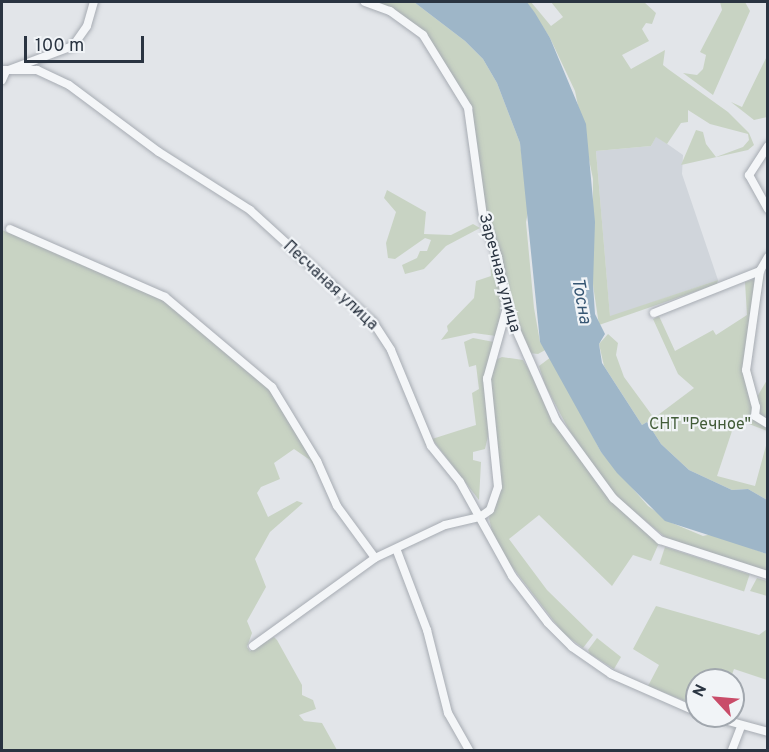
<!DOCTYPE html>
<meta charset="utf-8">
<style>
body{margin:0}
#map{position:relative;width:769px;height:752px;overflow:hidden;background:#e2e5e9;font-family:Overpass,sans-serif}
div>[style]{position:absolute}
.built>*{inset:0;background:#d0d5db}
.green>*{inset:0;background:#c8d3c3;transform-origin:0 0}
.water>*{inset:0;background:#9eb6c8}
.roads{filter:drop-shadow(0 0 2px #a7acb3) drop-shadow(0 0 2px #a7acb3)}
.minor>*{height:8px;margin:-4px;padding:0 4px;transform-origin:4px;border-radius:4px;background:#f4f6f8}
span{translate:-50% -50%;white-space:nowrap;text-align:center;line-height:1.15;-webkit-text-stroke:4.5px #f1f4f7;paint-order:stroke}
.street-label{font-size:16px;color:#2a3441}
.park-label{font-size:16px;color:#425c38}
.water-label{font-size:18px;color:#365673;font-style:italic}
.frame{position:absolute;inset:0;border:3px solid #2a3441;pointer-events:none}
.north{position:absolute;left:685px;top:668px;width:60px;height:60px;box-sizing:border-box;background:#f1f4f7;border:2px solid #a1a7ae;border-radius:50%;rotate:296deg;font-size:16px;font-weight:700;line-height:24px;text-align:center;color:#2a3441}
.north::after{content:'';display:block;margin:auto;width:21px;height:27px;background:#c94c69;clip-path:polygon(50% 0,100% 100%,50% 72%,0 100%)}
.scale{position:absolute;left:24px;top:36px;width:120px;height:27px;box-sizing:border-box;border:3px solid #2a3441;border-top:0;padding-left:8px;font-size:18px;line-height:21px;white-space:nowrap;color:#2a3441;-webkit-text-stroke:4px #f1f4f7;paint-order:stroke}
</style>
<div id="map">
<div class="built">
<div style="clip-path:polygon(656px 136px,683px 155px,682px 174px,718px 280px,610px 317px,596px 151px,651px 146px)"></div>
</div>
<div class="green">
<div style="clip-path:polygon(377px 2px,414px 2px,465px 41px,483px 59px,497px 83px,520px 143px,529px 207px,526px 222px,534px 308px,540px 342px,547px 349px,538px 354px,529px 353px,510px 308px,484px 210px,472px 107px,424px 31px)"></div>
<div style="clip-path:polygon(527px 2px,531px 2px,551px 26px,563px 17px,551px 2px,644px 2px,656px 13px,652px 24px,646px 23px,642px 29px,649px 41px,622px 55px,631px 69px,665px 50px,663px 65px,668px 69px,728px 112px,749px 133px,754px 145px,748px 150px,681px 165px,696px 130px,703px 132px,706px 144px,716px 157px,743px 147px,749px 140px,748px 134px,710px 124px,688px 110px,688px 122px,681px 123px,667px 144px,656px 137px,651px 146px,596px 151px,610px 316px,718px 280px,717px 284px,599px 325px,593px 285px,593px 179px,575px 91px,550px 38px)"></div>
<div style="clip-path:polygon(720px 2px,745px 2px,750px 11px,713px 95px,683px 73px,697px 75px,703px 69px,706px 55px,700px 52px,722px 10px)"></div>
<div style="clip-path:polygon(767px 56px,767px 117px,754px 120px,731px 102px,742px 107px)"></div>
<div style="clip-path:polygon(387px 190px,426px 212px,424px 234px,451px 235px,473px 224px,480px 228px,446px 246px,424px 269px,405px 274px,402px 265px,417px 258px,420px 251px,427px 251px,431px 240px,425px 238px,395px 259px,388px 258px,386px 243px,396px 212px,384px 198px)"></div>
<div style="clip-path:polygon(2px 230px,153px 293px,179px 309px,269px 387px,313px 455px,321px 478px,310px 460px,294px 449px,274px 463px,280px 479px,261px 487px,257px 493px,268px 517px,297px 501px,303px 503px,270px 532px,255px 559px,266px 587px,247px 621px,252px 633px,247px 647px,250px 651px,274px 637px,277px 640px,302px 685px,302px 695px,313px 700px,316px 709px,299px 715px,304px 721px,322px 723px,337px 750px,2px 750px)"></div>
<div style="clip-path:polygon(490px 248px,501px 285px,500px 320px,496px 336px,474px 333px,441px 340px,448px 331px,447px 326px,474px 298px,476px 281px,491px 276px)"></div>
<div style="clip-path:polygon(764px 276px,750px 367px,757px 397px,767px 380px,767px 431px,736px 419px,717px 476px,755px 486px,767px 442px,767px 500px,748px 489px,732px 490px,689px 470px,661px 444px,647px 422px,642px 425px,604px 366px,599px 344px,608px 334px,618px 343px,616px 355px,624px 377px,654px 418px,694px 388px,678px 374px,653px 319px,659px 316px,675px 351px,713px 330px,716px 335px,747px 315px,745px 282px)"></div>
<div style="clip-path:polygon(473px 338px,494px 342px,484px 378px,489px 432px,485px 449px,473px 452px,473px 460px,481px 462px,479px 500px,432px 439px,476px 425px,472px 393px,479px 389px,476px 365px,469px 367px,464px 342px)"></div>
<div style="clip-path:polygon(502px 357px,523px 360px,609px 498px,659px 543px,651px 561px,633px 555px,612px 586px,539px 515px,509px 539px,547px 590px,593px 635px,583px 648px,563px 633px,500px 551px,492px 532px,489px 518px,499px 491px,490px 380px,493px 361px)"></div>
<div style="clip-path:polygon(551px 357px,601px 452px,648px 506px,672px 523px,703px 536px,712px 534px,767px 554px,767px 572px,670px 541px,614px 495px,569px 430px,545px 385px,539px 366px)"></div>
<div style="left:665px;top:547px;width:89px;height:18px;rotate:18deg"></div>
<div style="clip-path:polygon(757px 578px,767px 581px,767px 680px,734px 669px,730px 680px,697px 680px,697px 706px,648px 686px,659px 665px,633px 649px,656px 606px,759px 635px,767px 629px,767px 596px,750px 591px)"></div>
<div style="clip-path:polygon(597px 638px,621px 657px,614px 669px,590px 654px,588px 650px)"></div>
</div>
<div class="water">
<div style="clip-path:polygon(414px 2px,527px 2px,535px 13px,550px 38px,586px 124px,595px 222px,593px 285px,595px 314px,605px 334px,599px 344px,602px 363px,642px 425px,647px 422px,661px 444px,689px 470px,732px 490px,748px 489px,767px 500px,767px 554px,665px 521px,617px 473px,601px 452px,540px 342px,520px 143px,497px 83px,483px 59px,465px 41px)"></div>
</div>
<div class="roads">
<div class="minor">
<div style="left:365px;top:2px;width:27px;rotate:20deg"></div>
<div style="left:390px;top:11px;width:41px;rotate:36deg"></div>
<div style="left:423px;top:35px;width:86px;rotate:58.3deg"></div>
<div style="left:468px;top:108px;width:109px;rotate:82.1deg"></div>
<div style="left:483px;top:216px;width:44px;rotate:69.9deg"></div>
<div style="left:498px;top:257px;width:53px;rotate:80.2deg"></div>
<div style="left:507px;top:309px;width:121px;rotate:66.2deg"></div>
<div style="left:556px;top:420px;width:97px;rotate:53.8deg"></div>
<div style="left:613px;top:498px;width:63px;rotate:41.8deg"></div>
<div style="left:660px;top:540px;width:114px;rotate:18deg"></div>
<div style="left:2px;top:70px;width:35px"></div>
<div style="left:37px;top:70px;width:35px;rotate:25deg"></div>
<div style="left:69px;top:85px;width:112px;rotate:36.7deg"></div>
<div style="left:159px;top:152px;width:108px;rotate:32.5deg"></div>
<div style="left:250px;top:210px;width:166px;rotate:42.3deg"></div>
<div style="left:373px;top:322px;width:33px;rotate:57deg"></div>
<div style="left:391px;top:350px;width:104px;rotate:67.4deg"></div>
<div style="left:431px;top:446px;width:46px;rotate:51.1deg"></div>
<div style="left:460px;top:482px;width:107px;rotate:61deg"></div>
<div style="left:512px;top:576px;width:59px;rotate:52.5deg"></div>
<div style="left:548px;top:623px;width:34px;rotate:45deg"></div>
<div style="left:572px;top:647px;width:47px;rotate:34.7deg"></div>
<div style="left:611px;top:674px;width:94px;rotate:23.8deg"></div>
<div style="left:2px;top:80px;width:10px;rotate:-66deg"></div>
<div style="left:6px;top:71px;width:72px;rotate:-20.5deg"></div>
<div style="left:73px;top:46px;width:24px;rotate:-55deg"></div>
<div style="left:87px;top:26px;width:25px;rotate:-74deg"></div>
<div style="left:768px;top:146px;width:35px;rotate:123deg"></div>
<div style="left:749px;top:175px;width:39px;rotate:61deg"></div>
<div style="left:10px;top:229px;width:169px;rotate:23.7deg"></div>
<div style="left:165px;top:297px;width:140px;rotate:40.1deg"></div>
<div style="left:272px;top:387px;width:87px;rotate:58.7deg"></div>
<div style="left:317px;top:461px;width:49px;rotate:66deg"></div>
<div style="left:337px;top:506px;width:64px;rotate:53.8deg"></div>
<div style="left:768px;top:257px;width:16px;rotate:120deg"></div>
<div style="left:760px;top:271px;width:100px;rotate:98deg"></div>
<div style="left:746px;top:370px;width:38px;rotate:75deg"></div>
<div style="left:756px;top:407px;width:9px;rotate:96deg"></div>
<div style="left:755px;top:416px;width:15px;rotate:32deg"></div>
<div style="left:654px;top:313px;width:114px;rotate:-21.6deg"></div>
<div style="left:397px;top:551px;width:85px;rotate:69.2deg"></div>
<div style="left:427px;top:630px;width:86px;rotate:75.8deg"></div>
<div style="left:448px;top:713px;width:43px;rotate:60.4deg"></div>
<div style="left:253px;top:646px;width:150px;rotate:-35.8deg"></div>
<div style="left:375px;top:558px;width:77px;rotate:-25.2deg"></div>
<div style="left:445px;top:525px;width:36px;rotate:-13deg"></div>
<div style="left:480px;top:517px;width:12px;rotate:-35deg"></div>
<div style="left:490px;top:510px;width:24px;rotate:-71deg"></div>
<div style="left:498px;top:487px;width:109px;rotate:-95.8deg"></div>
<div style="left:487px;top:379px;width:71px;rotate:-74.4deg"></div>
<div style="left:710px;top:716px;width:60px;rotate:15.4deg"></div>
<div style="left:732px;top:750px;width:25px;rotate:-69deg"></div>
</div>
</div>
<div class="street-label">
<span style="left:499px;top:273px;rotate:75deg">Заречная улица</span>
<span style="left:330px;top:286px;rotate:43deg">Песчаная улица</span>
</div>
<div class="park-label">
<span style="left:700px;top:425px">СНТ "Речное"</span>
</div>
<div class="water-label">
<span style="left:580px;top:301px;rotate:80deg">Тосна</span>
</div>
<div class="frame"></div>
<div class="north">N</div>
<div class="scale">100 m</div>
</div>
